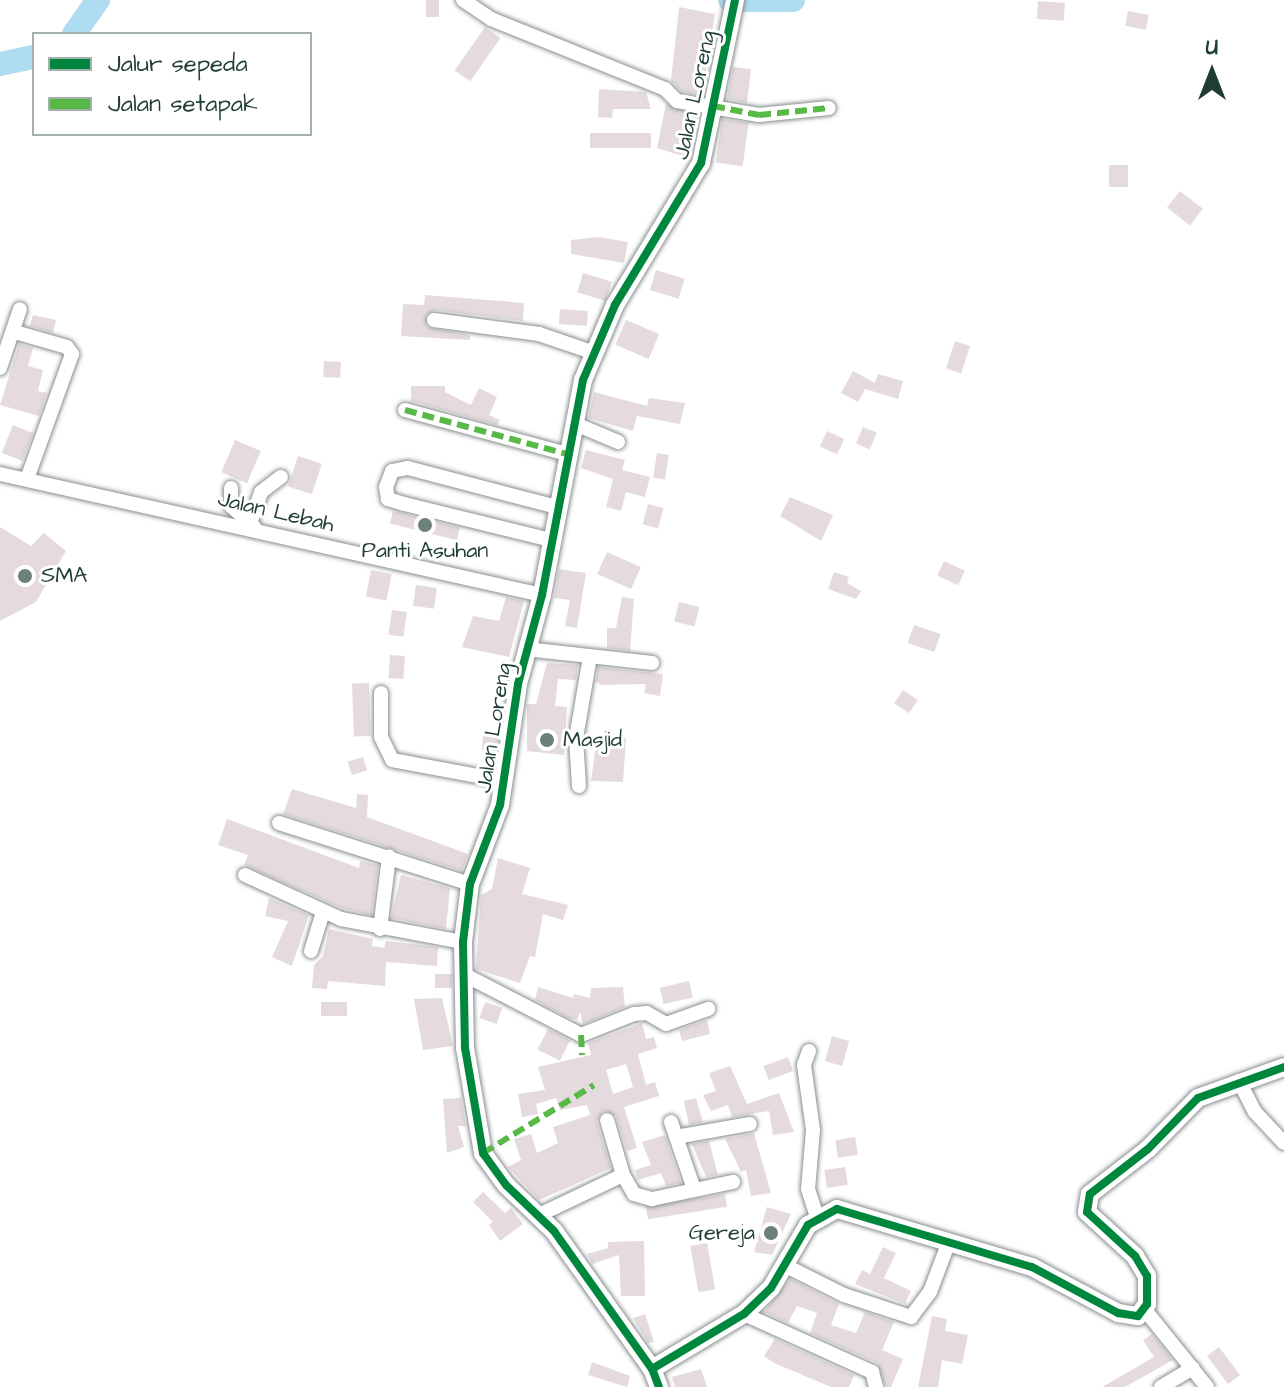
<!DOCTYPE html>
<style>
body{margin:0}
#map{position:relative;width:1284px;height:1387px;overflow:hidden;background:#fff;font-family:"Architects Daughter",sans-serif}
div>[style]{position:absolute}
.river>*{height:24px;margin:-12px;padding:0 12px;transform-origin:12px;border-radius:12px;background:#aeddf2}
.building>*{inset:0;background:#e5dbdf;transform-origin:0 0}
.roads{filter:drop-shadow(0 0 2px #898f8d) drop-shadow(0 0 2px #898f8d)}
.minor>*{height:14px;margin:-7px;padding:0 7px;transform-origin:7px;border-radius:7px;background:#fff}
.tertiary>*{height:18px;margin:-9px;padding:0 9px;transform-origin:9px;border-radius:9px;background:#fff}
.quiet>*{height:6px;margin-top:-3px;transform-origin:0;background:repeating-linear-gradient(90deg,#58b947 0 12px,transparent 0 18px)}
.cycleway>*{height:8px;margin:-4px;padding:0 4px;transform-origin:4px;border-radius:4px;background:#00873e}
.dots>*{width:22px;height:22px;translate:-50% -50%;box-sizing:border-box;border:4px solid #fff;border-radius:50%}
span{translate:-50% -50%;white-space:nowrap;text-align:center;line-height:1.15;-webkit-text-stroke:6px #fff;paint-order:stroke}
.street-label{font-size:22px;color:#1f3d34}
.poi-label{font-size:22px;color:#1f3d34}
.left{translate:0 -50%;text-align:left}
.right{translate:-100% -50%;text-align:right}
.legend{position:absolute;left:32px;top:32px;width:280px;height:104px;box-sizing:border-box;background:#fff;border:2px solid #a5b1ae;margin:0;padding:10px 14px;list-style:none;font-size:24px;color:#1f3d34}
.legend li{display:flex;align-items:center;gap:16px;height:40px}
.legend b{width:40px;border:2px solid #a5b1ae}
.north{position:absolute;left:1172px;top:32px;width:80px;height:80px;-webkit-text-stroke:6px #fff;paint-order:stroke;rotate:0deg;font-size:22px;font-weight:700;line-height:32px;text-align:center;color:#1f3d34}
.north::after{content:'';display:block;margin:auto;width:28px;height:36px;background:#1f3d34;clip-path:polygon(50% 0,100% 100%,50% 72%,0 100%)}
</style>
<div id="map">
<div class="river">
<div style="left:730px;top:0;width:63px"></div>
<div style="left:74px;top:34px;width:42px;rotate:-54.8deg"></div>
<div style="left:0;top:64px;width:35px;rotate:-12deg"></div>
</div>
<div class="building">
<div style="left:426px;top:0;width:13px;height:17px"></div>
<div style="left:1038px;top:1px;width:27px;height:18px;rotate:4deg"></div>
<div style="clip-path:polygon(679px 7px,715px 14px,702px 95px,682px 92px,671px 81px)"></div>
<div style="left:1128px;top:11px;width:21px;height:15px;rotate:11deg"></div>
<div style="left:485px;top:27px;width:19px;height:53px;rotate:35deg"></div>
<div style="clip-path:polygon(733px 67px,751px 69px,747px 103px,727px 99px)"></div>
<div style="clip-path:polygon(599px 89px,646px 92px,651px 109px,613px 109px,612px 118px,598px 117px)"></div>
<div style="clip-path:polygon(666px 104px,699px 115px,689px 158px,657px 148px)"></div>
<div style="left:722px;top:119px;width:27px;height:44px;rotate:8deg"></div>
<div style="left:651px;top:133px;width:15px;height:61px;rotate:90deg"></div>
<div style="left:1109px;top:165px;width:19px;height:22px"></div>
<div style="left:1180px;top:191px;width:29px;height:21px;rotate:38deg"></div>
<div style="clip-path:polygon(598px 237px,628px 242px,624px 263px,571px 254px,571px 240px)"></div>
<div style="left:656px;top:270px;width:30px;height:21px;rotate:17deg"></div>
<div style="left:583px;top:273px;width:30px;height:20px;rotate:17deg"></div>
<div style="clip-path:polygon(425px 295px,524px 303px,523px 321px,435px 310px,426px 315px,427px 327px,470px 335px,470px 340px,401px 336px,403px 304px,424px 305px)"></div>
<div style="left:560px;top:309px;width:28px;height:15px;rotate:4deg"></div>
<div style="clip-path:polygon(33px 315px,56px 320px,53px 333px,30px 326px)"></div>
<div style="left:626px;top:320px;width:36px;height:27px;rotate:23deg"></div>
<div style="left:955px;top:341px;width:16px;height:29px;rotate:18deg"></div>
<div style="clip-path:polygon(19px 344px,33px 348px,28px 366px,43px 370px,38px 391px,47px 393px,39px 416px,0 405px)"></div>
<div style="left:324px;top:361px;width:17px;height:16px;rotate:3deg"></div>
<div style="clip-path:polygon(853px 371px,875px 383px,878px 374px,903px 381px,898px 399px,865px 389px,858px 402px,841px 393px)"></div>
<div style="clip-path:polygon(411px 386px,445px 386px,445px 392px,471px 405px,479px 388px,497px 397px,489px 415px,500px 420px,497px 425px,411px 401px)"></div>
<div style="clip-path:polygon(594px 392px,647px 406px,649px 398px,685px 403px,680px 424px,637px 416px,633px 431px,588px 418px)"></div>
<div style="left:13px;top:425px;width:22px;height:30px;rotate:22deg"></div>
<div style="left:863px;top:427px;width:15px;height:18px;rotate:23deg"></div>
<div style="left:827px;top:431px;width:19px;height:17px;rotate:25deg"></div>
<div style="left:235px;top:440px;width:28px;height:35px;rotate:23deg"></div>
<div style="clip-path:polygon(586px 450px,625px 460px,622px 470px,650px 477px,645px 497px,626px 492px,621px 511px,606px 507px,613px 479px,581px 468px)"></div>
<div style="left:657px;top:453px;width:12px;height:25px;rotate:9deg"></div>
<div style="left:298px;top:456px;width:25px;height:32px;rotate:18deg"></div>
<div style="clip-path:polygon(790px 497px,833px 515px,821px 541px,780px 516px)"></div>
<div style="left:648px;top:504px;width:16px;height:21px;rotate:15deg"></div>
<div style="left:393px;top:511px;width:69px;height:13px;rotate:14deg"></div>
<div style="clip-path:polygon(0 527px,31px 546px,44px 533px,66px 551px,36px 602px,0 621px)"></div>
<div style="left:607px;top:552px;width:37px;height:24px;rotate:24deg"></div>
<div style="left:944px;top:561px;width:23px;height:16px;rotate:25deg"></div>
<div style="clip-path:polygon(559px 569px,586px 573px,577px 628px,565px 626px,570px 600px,554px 598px)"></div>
<div style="left:371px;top:570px;width:21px;height:27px;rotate:11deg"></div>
<div style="clip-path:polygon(834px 572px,849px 577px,847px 583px,861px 591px,856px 599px,828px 589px)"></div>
<div style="left:416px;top:585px;width:21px;height:21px;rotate:8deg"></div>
<div style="clip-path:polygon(506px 597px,524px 601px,509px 657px,462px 647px,473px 616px,499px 621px)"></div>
<div style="clip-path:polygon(622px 597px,634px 599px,630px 651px,607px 648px,607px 628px,616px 628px)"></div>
<div style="left:679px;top:602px;width:21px;height:20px;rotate:14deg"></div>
<div style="left:392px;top:610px;width:15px;height:25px;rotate:8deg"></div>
<div style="left:914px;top:625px;width:28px;height:19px;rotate:19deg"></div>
<div style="left:390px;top:655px;width:15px;height:23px;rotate:4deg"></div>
<div style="clip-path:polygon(547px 663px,578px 665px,576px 680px,558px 679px,555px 706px,567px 707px,564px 755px,527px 751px,527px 704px,536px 704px)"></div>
<div style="clip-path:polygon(598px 667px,663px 674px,660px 696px,644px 693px,646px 684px,602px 685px,596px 682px)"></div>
<div style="left:369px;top:683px;width:53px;height:17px;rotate:88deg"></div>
<div style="left:903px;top:690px;width:18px;height:16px;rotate:34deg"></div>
<div style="left:483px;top:733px;width:15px;height:17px;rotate:4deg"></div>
<div style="clip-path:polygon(597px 738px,626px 738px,623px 782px,591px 781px)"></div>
<div style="left:363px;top:757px;width:14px;height:16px;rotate:73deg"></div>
<div style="clip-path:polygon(292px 789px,356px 808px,357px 794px,368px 795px,367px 817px,468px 854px,462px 871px,283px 814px)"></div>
<div style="clip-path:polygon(227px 819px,359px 868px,360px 861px,378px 865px,372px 915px,344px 909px,244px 865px,248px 855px,218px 845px)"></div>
<div style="clip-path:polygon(498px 858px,530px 868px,522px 894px,568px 905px,563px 920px,543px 914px,535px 957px,530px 956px,520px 983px,476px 969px,481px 895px,492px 889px)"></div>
<div style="clip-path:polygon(401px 875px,450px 888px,446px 929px,391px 918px)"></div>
<div style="clip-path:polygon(269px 898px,309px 915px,292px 966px,272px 957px,288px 921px,265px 916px)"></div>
<div style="clip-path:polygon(329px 929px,373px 939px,372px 946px,384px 948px,386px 941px,438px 947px,437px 966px,386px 962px,385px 986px,328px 981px,327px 989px,312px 988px,314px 965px,323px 956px)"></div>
<div style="left:435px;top:974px;width:17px;height:14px"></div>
<div style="left:689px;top:981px;width:17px;height:30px;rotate:77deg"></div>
<div style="clip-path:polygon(538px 987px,573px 998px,574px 994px,590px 998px,591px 988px,623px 987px,625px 1007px,583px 1024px,580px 1012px,577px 1020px,569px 1018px,535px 1000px)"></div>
<div style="clip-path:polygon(442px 998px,453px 1046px,423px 1050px,414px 999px)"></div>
<div style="left:321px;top:1002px;width:26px;height:14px"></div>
<div style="left:485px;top:1002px;width:18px;height:17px;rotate:19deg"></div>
<div style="clip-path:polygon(707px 1020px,710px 1034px,682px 1041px,679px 1030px)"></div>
<div style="clip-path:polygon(evenodd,642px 1023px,646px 1039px,654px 1037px,657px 1048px,638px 1054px,646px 1085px,655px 1082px,659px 1096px,624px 1107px,637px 1148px,627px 1151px,616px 1116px,603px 1111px,597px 1122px,611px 1168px,539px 1200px,508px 1167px,521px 1160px,514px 1139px,531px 1134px,537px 1153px,558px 1143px,553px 1127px,590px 1115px,587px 1105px,560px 1110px,556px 1098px,536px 1104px,538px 1114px,522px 1117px,518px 1094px,545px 1090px,538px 1067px,591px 1055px,588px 1043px,642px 1023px,626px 1064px,633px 1087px,613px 1094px,606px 1070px,626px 1064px)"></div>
<div style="left:548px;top:1029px;width:25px;height:23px;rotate:27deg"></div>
<div style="left:832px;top:1036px;width:18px;height:26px;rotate:16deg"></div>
<div style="left:788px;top:1057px;width:15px;height:26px;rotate:70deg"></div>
<div style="clip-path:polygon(730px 1066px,747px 1104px,779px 1093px,794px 1132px,773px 1135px,769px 1111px,732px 1117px,728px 1105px,711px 1111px,703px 1095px,716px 1091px,709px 1073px)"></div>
<div style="clip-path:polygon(461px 1098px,466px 1126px,458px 1126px,464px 1147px,447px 1153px,443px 1099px)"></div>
<div style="clip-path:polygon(696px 1098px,703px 1122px,689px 1125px,684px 1101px)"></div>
<div style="clip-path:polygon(754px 1133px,771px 1193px,751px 1196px,746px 1170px,741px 1172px,725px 1139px)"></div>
<div style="clip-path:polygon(665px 1135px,681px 1183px,666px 1186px,661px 1173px,638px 1180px,635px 1170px,651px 1165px,642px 1142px)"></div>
<div style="left:855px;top:1137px;width:18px;height:20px;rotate:81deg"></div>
<div style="clip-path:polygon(709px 1141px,718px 1175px,706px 1177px,692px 1144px)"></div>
<div style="left:845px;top:1167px;width:18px;height:21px;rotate:81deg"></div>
<div style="clip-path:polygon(483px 1192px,505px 1213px,511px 1208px,523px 1224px,500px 1241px,489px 1225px,493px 1222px,473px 1202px)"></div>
<div style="left:725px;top:1194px;width:13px;height:80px;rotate:81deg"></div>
<div style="clip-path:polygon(767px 1207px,791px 1214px,772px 1255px,754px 1252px)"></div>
<div style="clip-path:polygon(644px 1241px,645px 1296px,621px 1296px,619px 1255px,592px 1264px,587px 1254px,608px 1248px,608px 1242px)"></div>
<div style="left:707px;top:1243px;width:47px;height:17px;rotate:80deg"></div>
<div style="clip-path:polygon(883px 1247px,896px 1253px,884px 1278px,911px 1291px,905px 1304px,855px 1284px,862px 1270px,870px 1274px)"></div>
<div style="clip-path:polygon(790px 1279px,839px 1304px,831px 1325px,856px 1333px,865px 1312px,894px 1322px,882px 1350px,903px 1359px,891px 1387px,886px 1387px,877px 1363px,810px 1333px,817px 1313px,797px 1306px,788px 1323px,764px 1312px)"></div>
<div style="clip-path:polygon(645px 1314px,654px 1342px,648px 1343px,633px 1318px)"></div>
<div style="clip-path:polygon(932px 1316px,947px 1319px,945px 1331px,968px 1335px,962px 1364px,942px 1360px,938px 1387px,918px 1387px)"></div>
<div style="clip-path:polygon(1152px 1334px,1173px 1360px,1125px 1387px,1102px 1387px,1154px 1357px,1143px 1340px)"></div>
<div style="clip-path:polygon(775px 1339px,854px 1375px,849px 1387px,831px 1387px,774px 1363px,764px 1356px)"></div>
<div style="left:1219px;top:1347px;width:35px;height:15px;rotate:53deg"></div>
<div style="clip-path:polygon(592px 1362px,630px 1376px,627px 1387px,588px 1375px)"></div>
<div style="clip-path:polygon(701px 1369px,707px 1387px,675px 1387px,672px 1377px)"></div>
</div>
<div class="roads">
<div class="minor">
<div style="left:463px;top:0;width:34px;rotate:34deg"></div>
<div style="left:491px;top:19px;width:188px;rotate:21.9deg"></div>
<div style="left:665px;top:89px;width:17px;rotate:45deg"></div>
<div style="left:677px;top:101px;width:83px;rotate:9.7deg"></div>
<div style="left:759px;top:115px;width:70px;rotate:-5.7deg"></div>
<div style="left:434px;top:320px;width:106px;rotate:7.6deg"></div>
<div style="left:539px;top:334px;width:56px;rotate:18.8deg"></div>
<div style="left:15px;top:332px;width:54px;rotate:16.1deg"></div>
<div style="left:67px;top:347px;width:9px;rotate:54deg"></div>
<div style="left:72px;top:354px;width:133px;rotate:109.8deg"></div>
<div style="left:0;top:368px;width:62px;rotate:-71.3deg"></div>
<div style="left:405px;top:410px;width:168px;rotate:15.2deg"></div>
<div style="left:573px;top:423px;width:49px;rotate:22.9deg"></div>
<div style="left:0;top:474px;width:555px;rotate:12.58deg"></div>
<div style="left:231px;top:488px;width:18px;rotate:90deg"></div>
<div style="left:231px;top:506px;width:31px;rotate:42deg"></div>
<div style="left:250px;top:523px;width:33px;rotate:-70deg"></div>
<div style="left:261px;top:492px;width:25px;rotate:-37deg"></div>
<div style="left:551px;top:540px;width:151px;rotate:-166.2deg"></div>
<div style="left:404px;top:504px;width:17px;rotate:-163deg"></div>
<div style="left:388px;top:499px;width:12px;rotate:-99deg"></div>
<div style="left:386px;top:487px;width:17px;rotate:-69deg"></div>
<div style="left:392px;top:471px;width:16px;rotate:-11deg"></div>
<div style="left:408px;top:468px;width:154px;rotate:14.7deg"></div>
<div style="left:526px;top:649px;width:127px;rotate:6.3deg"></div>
<div style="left:381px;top:693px;width:44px;rotate:90deg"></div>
<div style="left:381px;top:737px;width:25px;rotate:64deg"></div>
<div style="left:392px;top:760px;width:114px;rotate:10.6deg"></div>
<div style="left:579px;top:786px;width:48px;rotate:-93.6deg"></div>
<div style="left:576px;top:738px;width:82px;rotate:-80.2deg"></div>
<div style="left:279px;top:823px;width:201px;rotate:17.7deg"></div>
<div style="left:245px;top:875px;width:106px;rotate:24.6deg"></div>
<div style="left:341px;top:919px;width:124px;rotate:10.7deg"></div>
<div style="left:380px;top:929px;width:73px;rotate:-82.9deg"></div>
<div style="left:311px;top:951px;width:41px;rotate:-72.9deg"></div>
<div style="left:463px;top:974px;width:133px;rotate:27.3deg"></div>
<div style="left:581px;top:1035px;width:57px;rotate:-21.6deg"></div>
<div style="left:634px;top:1014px;width:13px;rotate:-4deg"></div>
<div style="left:647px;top:1013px;width:22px;rotate:30deg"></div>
<div style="left:666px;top:1024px;width:45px;rotate:-19.7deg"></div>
<div style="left:809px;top:1051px;width:15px;rotate:110deg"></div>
<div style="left:804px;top:1065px;width:66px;rotate:82.1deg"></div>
<div style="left:813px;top:1130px;width:59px;rotate:94.8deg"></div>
<div style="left:808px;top:1189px;width:29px;rotate:72deg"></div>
<div style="left:1239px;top:1081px;width:35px;rotate:63deg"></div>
<div style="left:1255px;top:1112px;width:42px;rotate:46.9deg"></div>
<div style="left:671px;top:1122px;width:71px;rotate:71.1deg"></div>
<div style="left:676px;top:1137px;width:75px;rotate:-10deg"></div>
<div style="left:623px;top:1175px;width:22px;rotate:60deg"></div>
<div style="left:634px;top:1194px;width:19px;rotate:16deg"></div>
<div style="left:652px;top:1199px;width:83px;rotate:-11.9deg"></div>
<div style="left:539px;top:1215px;width:93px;rotate:-25.5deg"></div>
<div style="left:623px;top:1175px;width:57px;rotate:-106.2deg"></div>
<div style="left:784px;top:1265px;width:67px;rotate:26.6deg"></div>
<div style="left:844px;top:1295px;width:71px;rotate:18.2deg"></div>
<div style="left:911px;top:1317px;width:31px;rotate:-53deg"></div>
<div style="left:930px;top:1292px;width:51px;rotate:-69.4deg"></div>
<div style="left:1145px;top:1310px;width:99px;rotate:51.2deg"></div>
<div style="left:744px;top:1314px;width:141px;rotate:24.4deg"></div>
<div style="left:872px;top:1372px;width:16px;rotate:75deg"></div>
<div style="left:1161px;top:1387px;width:37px;rotate:-31deg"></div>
</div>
<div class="tertiary">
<div style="left:652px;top:1369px;width:107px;rotate:-30.9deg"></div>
<div style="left:744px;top:1314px;width:37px;rotate:-44deg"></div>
<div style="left:771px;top:1288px;width:73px;rotate:-59.6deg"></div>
<div style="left:808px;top:1225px;width:33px;rotate:-29deg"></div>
<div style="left:837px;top:1209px;width:203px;rotate:16.6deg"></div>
<div style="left:1032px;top:1267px;width:98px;rotate:28.1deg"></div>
<div style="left:1118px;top:1313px;width:20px;rotate:9deg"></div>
<div style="left:1138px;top:1316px;width:15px;rotate:-53deg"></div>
<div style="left:1147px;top:1304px;width:28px;rotate:-90deg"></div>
<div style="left:1147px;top:1276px;width:23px;rotate:-121deg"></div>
<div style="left:1135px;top:1256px;width:65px;rotate:-137.5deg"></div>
<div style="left:1087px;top:1212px;width:18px;rotate:-81deg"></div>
<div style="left:1090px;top:1194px;width:73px;rotate:-37.8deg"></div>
<div style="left:1148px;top:1149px;width:71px;rotate:-45.6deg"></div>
<div style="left:1198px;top:1098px;width:91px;rotate:-19.8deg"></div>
<div style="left:659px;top:1387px;width:19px;rotate:-111deg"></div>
<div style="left:652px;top:1369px;width:169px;rotate:-125.4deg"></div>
<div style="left:554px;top:1231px;width:66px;rotate:-136.2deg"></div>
<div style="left:506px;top:1185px;width:39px;rotate:-126deg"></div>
<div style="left:483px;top:1153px;width:107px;rotate:-99.7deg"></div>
<div style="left:465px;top:1048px;width:106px;rotate:-91.1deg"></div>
<div style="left:463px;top:942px;width:58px;rotate:-83.1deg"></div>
<div style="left:470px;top:884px;width:85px;rotate:-69.2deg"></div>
<div style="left:500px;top:805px;width:122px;rotate:-81.5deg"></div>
<div style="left:518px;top:684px;width:92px;rotate:-74.9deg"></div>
<div style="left:542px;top:595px;width:219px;rotate:-79.2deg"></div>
<div style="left:583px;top:380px;width:82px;rotate:-66.9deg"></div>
<div style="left:615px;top:305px;width:166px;rotate:-58.8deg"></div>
<div style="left:701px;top:163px;width:167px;rotate:-78.2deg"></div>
</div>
</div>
<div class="quiet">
<div style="left:713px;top:106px;width:47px;rotate:11.1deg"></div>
<div style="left:759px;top:115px;width:70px;rotate:-5.7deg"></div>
<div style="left:405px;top:410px;width:168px;rotate:15.2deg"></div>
<div style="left:581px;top:1035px;width:20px;rotate:87deg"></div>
<div style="left:483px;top:1153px;width:130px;rotate:-31.5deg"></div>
</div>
<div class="cycleway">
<div style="left:652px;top:1369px;width:107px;rotate:-30.9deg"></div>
<div style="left:744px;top:1314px;width:37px;rotate:-44deg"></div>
<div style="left:771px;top:1288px;width:73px;rotate:-59.6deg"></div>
<div style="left:808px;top:1225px;width:33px;rotate:-29deg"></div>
<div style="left:837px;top:1209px;width:203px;rotate:16.6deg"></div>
<div style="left:1032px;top:1267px;width:98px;rotate:28.1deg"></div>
<div style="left:1118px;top:1313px;width:20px;rotate:9deg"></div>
<div style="left:1138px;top:1316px;width:15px;rotate:-53deg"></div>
<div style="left:1147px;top:1304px;width:28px;rotate:-90deg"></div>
<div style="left:1147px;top:1276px;width:23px;rotate:-121deg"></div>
<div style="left:1135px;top:1256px;width:65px;rotate:-137.5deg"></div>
<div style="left:1087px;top:1212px;width:18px;rotate:-81deg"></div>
<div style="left:1090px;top:1194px;width:73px;rotate:-37.8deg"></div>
<div style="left:1148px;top:1149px;width:71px;rotate:-45.6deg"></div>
<div style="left:1198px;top:1098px;width:91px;rotate:-19.8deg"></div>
<div style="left:659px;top:1387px;width:19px;rotate:-111deg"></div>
<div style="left:652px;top:1369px;width:169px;rotate:-125.4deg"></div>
<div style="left:554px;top:1231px;width:66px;rotate:-136.2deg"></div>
<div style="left:506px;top:1185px;width:39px;rotate:-126deg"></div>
<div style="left:483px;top:1153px;width:107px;rotate:-99.7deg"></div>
<div style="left:465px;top:1048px;width:106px;rotate:-91.1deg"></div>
<div style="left:463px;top:942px;width:58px;rotate:-83.1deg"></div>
<div style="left:470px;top:884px;width:85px;rotate:-69.2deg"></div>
<div style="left:500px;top:805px;width:122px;rotate:-81.5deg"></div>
<div style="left:518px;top:684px;width:92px;rotate:-74.9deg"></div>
<div style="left:542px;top:595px;width:219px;rotate:-79.2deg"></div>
<div style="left:583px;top:380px;width:82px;rotate:-66.9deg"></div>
<div style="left:615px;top:305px;width:166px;rotate:-58.8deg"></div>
<div style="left:701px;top:163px;width:167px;rotate:-78.2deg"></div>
</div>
<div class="dots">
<div style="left:425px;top:525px;background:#6d817b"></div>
<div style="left:25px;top:576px;background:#6d817b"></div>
<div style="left:547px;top:740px;background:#6d817b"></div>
<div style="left:771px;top:1233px;background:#6d817b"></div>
</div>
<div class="street-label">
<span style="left:695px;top:95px;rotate:-78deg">Jalan Loreng</span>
<span style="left:276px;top:512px;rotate:13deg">Jalan Lebah</span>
<span style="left:494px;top:728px;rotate:-81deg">Jalan Loreng</span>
</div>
<div class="poi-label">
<span style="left:425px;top:551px">Panti Asuhan</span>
<span class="left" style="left:41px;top:576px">SMA</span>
<span class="left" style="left:563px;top:740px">Masjid</span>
<span class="right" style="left:755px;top:1233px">Gereja</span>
</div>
<ul class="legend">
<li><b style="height:10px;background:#00873e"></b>Jalur sepeda</li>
<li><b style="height:10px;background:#58b947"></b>Jalan setapak</li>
</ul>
<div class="north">U</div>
</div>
